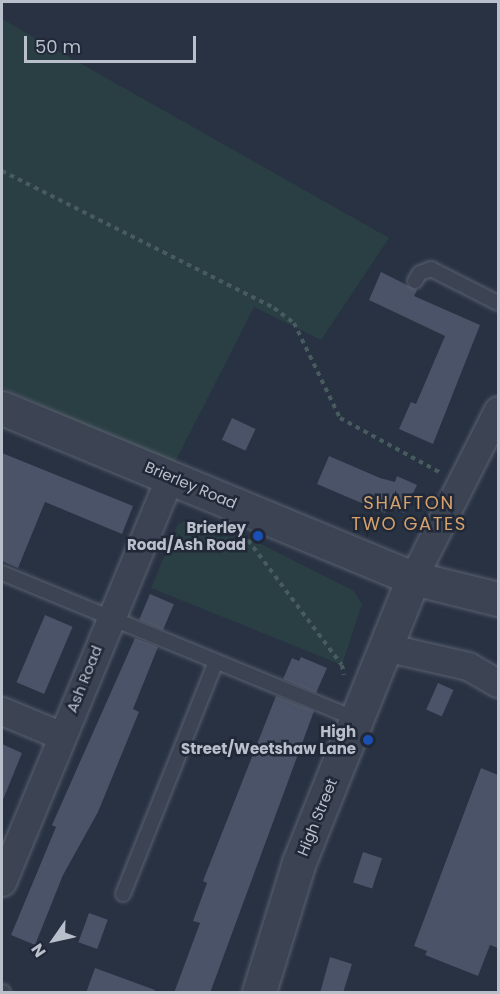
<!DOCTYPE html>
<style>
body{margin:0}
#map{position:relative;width:500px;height:994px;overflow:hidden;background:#283243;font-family:Poppins,sans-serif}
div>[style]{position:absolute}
.green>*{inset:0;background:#2a3f44}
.building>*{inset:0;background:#4a5367;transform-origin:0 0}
.path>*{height:4px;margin-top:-2px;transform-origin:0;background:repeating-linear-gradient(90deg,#485c60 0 4.5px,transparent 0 9px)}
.roads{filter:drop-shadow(0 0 2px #5b6270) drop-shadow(0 0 2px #5b6270)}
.service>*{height:14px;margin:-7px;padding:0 7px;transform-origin:7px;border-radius:7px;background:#3c4453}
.minor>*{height:27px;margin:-13.5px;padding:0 13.5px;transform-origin:13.5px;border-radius:13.5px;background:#3c4453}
.tertiary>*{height:33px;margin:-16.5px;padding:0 16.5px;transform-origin:16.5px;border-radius:16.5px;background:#3c4453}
.dots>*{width:16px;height:16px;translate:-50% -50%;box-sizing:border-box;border:3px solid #212938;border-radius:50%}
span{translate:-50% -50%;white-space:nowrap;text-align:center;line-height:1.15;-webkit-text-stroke:5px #212938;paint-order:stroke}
.street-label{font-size:15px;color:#babfcc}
.poi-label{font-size:15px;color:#babfcc;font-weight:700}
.right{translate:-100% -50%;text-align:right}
.quarter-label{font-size:18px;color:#d5a16c;letter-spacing:1.5px}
.frame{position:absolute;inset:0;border:3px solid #babfcc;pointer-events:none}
.north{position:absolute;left:24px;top:910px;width:60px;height:60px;-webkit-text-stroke:4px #212938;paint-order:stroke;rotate:236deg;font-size:16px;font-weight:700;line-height:24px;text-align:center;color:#babfcc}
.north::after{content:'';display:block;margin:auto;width:21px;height:27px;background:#babfcc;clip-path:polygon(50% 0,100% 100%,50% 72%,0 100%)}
.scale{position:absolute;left:24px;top:36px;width:172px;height:27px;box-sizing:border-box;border:3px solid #babfcc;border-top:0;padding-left:8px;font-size:18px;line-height:21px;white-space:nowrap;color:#babfcc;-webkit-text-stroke:4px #212938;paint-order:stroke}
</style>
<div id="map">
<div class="green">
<div style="clip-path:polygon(2px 19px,389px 238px,321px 340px,254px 307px,174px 464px,2px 388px)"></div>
<div style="clip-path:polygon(190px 519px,216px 537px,245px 536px,354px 591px,362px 604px,342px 665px,151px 588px,178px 524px)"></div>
</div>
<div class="building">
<div style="clip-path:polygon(381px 272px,417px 290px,414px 296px,480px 325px,433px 444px,399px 429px,411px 402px,416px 404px,445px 336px,369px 300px)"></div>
<div style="left:232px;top:418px;width:26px;height:24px;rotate:25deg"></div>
<div style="clip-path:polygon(2px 453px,133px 506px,122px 534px,45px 502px,18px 568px,2px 561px)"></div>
<div style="clip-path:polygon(329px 456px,380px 478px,395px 482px,397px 476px,417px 485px,404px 513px,388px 506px,385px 513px,317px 484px)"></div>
<div style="left:150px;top:594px;width:26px;height:28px;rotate:23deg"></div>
<div style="left:45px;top:615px;width:30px;height:73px;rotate:23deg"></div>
<div style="clip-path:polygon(135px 638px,158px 647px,133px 709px,139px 712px,98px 812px,63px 875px,35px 945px,11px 935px,56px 827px,52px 825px)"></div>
<div style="clip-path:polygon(301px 657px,327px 668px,316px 693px,283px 679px,292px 658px,299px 661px)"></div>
<div style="left:438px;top:683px;width:17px;height:29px;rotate:24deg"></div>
<div style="clip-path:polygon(276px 696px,314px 711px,210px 993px,174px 993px,200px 923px,193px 921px,207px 883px,203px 881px)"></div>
<div style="clip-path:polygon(2px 744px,22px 753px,2px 802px)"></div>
<div style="clip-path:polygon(481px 768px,498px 775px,498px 948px,490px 945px,478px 976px,425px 955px,427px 951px,414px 946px)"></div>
<div style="left:363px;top:852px;width:20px;height:32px;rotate:18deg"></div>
<div style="left:89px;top:913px;width:20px;height:31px;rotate:20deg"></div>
<div style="clip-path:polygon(330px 957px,352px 964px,343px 993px,320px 993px)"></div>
<div style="clip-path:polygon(95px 968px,155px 990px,154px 993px,86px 993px)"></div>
</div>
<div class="path">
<div style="left:2px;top:171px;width:305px;rotate:26.7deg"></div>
<div style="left:274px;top:308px;width:25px;rotate:37deg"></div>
<div style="left:294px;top:323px;width:106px;rotate:64.2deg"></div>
<div style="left:340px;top:418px;width:115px;rotate:28.6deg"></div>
<div style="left:248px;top:540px;width:156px;rotate:53.1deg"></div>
<div style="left:342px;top:665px;width:10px;rotate:79deg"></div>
</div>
<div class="roads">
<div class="service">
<div style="left:415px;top:281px;width:9px;rotate:-58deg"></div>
<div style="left:420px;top:273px;width:12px;rotate:-20deg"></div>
<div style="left:431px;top:269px;width:75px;rotate:26.9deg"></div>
<div style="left:2px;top:573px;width:383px;rotate:22.4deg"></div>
<div style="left:123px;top:894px;width:250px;rotate:-68.2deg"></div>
<div style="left:2px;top:992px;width:1px"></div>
</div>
<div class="minor">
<div style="left:413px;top:578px;width:188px;rotate:-63.2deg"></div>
<div style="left:385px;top:647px;width:85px;rotate:12.9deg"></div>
<div style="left:468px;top:666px;width:34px;rotate:30deg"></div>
<div style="left:2px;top:711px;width:65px;rotate:22.6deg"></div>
<div style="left:2px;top:882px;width:438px;rotate:-67.5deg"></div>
</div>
<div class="tertiary">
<div style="left:2px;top:408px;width:445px;rotate:22.5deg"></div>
<div style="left:413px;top:578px;width:88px;rotate:13.9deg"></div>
<div style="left:259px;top:992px;width:136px;rotate:-72.9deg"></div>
<div style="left:299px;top:862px;width:306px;rotate:-68.1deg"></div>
</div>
</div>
<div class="dots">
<div style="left:258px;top:536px;background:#1a4fb4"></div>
<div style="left:368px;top:740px;background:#1a4fb4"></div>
</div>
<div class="street-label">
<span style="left:191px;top:485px;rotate:23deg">Brierley Road</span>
<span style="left:84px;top:679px;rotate:-68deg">Ash Road</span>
<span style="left:317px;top:817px;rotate:-68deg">High Street</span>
</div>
<div class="poi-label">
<span class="right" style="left:246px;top:536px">Brierley<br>Road/Ash Road</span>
<span class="right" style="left:356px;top:740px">High<br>Street/Weetshaw Lane</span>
</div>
<div class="quarter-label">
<span style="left:409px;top:514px">SHAFTON<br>TWO GATES</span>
</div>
<div class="frame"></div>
<div class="north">N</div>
<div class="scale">50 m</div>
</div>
